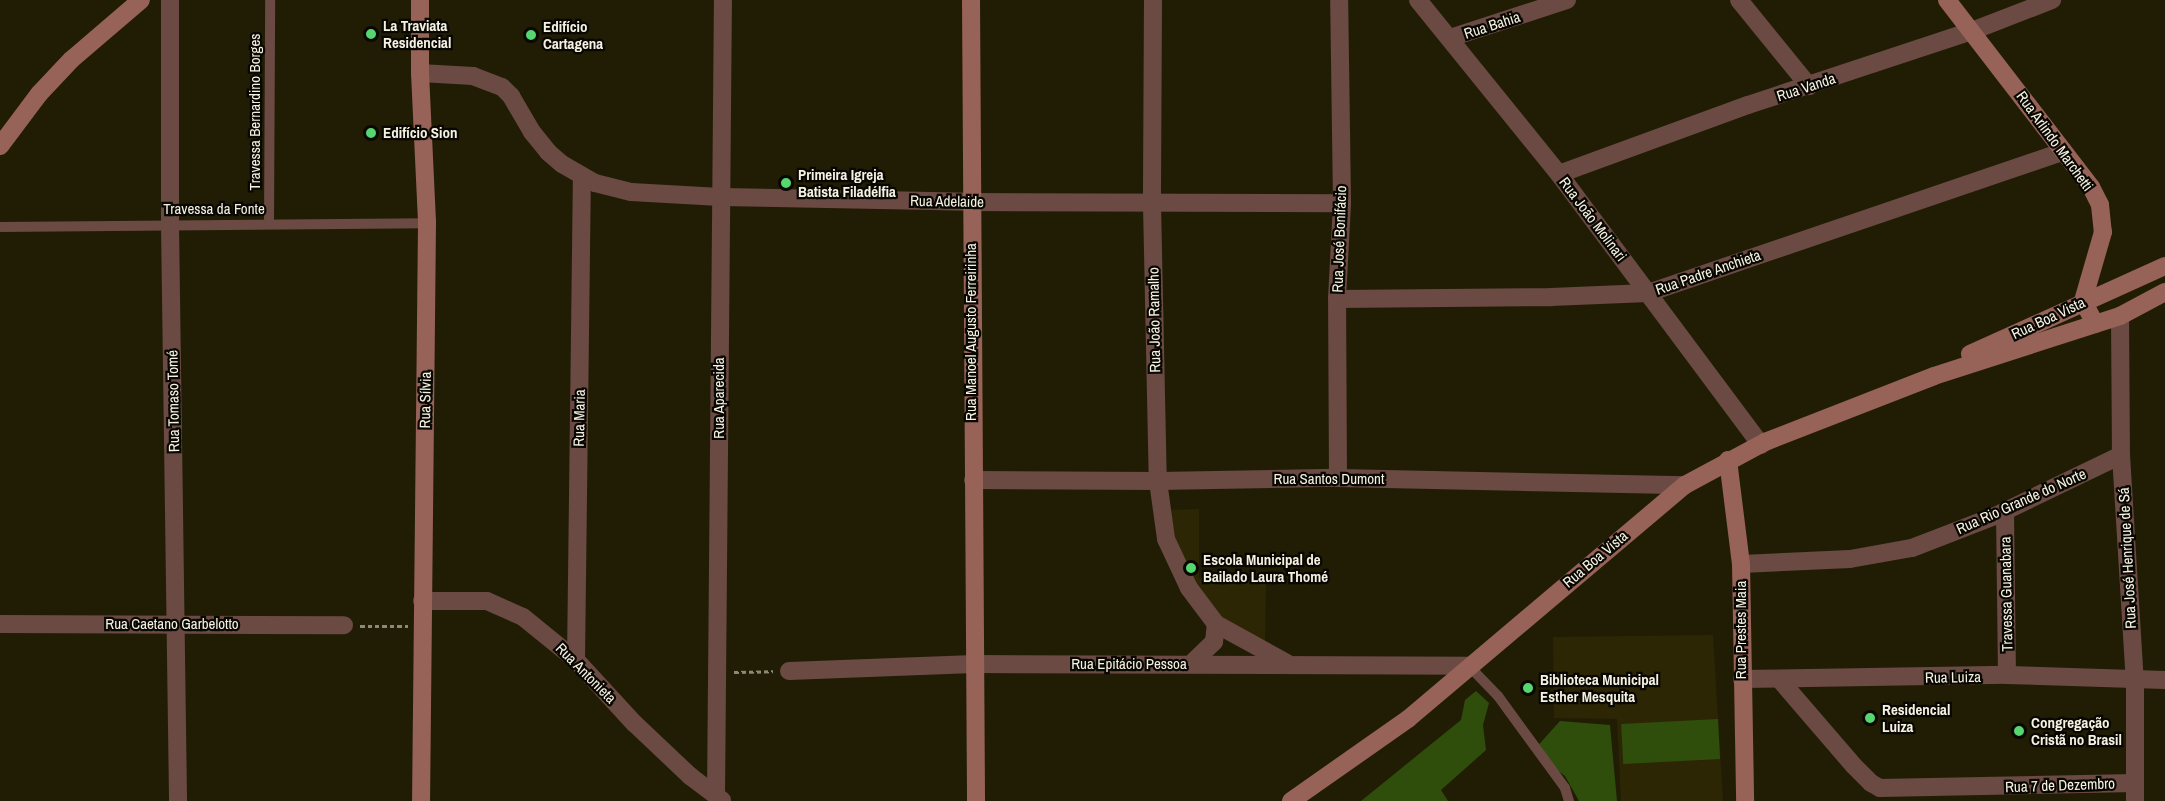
<!DOCTYPE html>
<meta charset="utf-8">
<style>
body{margin:0}
#map{position:relative;width:2165px;height:801px;overflow:hidden;background:#211d05;font-family:"Archivo Narrow",sans-serif}
div>[style]{position:absolute}
.built>*{inset:0;background:#2c2605}
.green>*{inset:0;background:#2f4e0c;transform-origin:0 0}
.path>*{height:3px;margin-top:-1.5px;transform-origin:0;background:repeating-linear-gradient(90deg,#8c8976 0 4.5px,transparent 0 7.5px)}
.lane>*{height:10px;margin:-5px;padding:0 5px;transform-origin:5px;border-radius:5px;background:#6a4a42}
.street>*{height:18px;margin:-9px;padding:0 9px;transform-origin:9px;border-radius:9px;background:#6a4a42}
.secondary>*{height:18px;margin:-9px;padding:0 9px;transform-origin:9px;border-radius:9px;background:#976257}
.dots>*{width:16px;height:16px;translate:-50% -50%;box-sizing:border-box;border:3px solid #090701;border-radius:50%}
span{translate:-50% -50%;white-space:nowrap;text-align:center;line-height:1.15;-webkit-text-stroke:4.5px #090701;paint-order:stroke}
.poi-label{font-size:15px;color:#f5f2e4;font-weight:700}
.left{translate:0 -50%;text-align:left}
.street-label{font-size:15px;color:#f5f2e4}
</style>
<div id="map">
<div class="built">
<div style="clip-path:polygon(1199px 509px,1199px 578px,1266px 580px,1265px 642px,1225px 622px,1178px 558px,1167px 510px)"></div>
<div style="clip-path:polygon(1713px 635px,1723px 801px,1621px 801px,1617px 719px,1554px 718px,1553px 637px)"></div>
</div>
<div class="green">
<div style="clip-path:polygon(1476px 691px,1489px 703px,1483px 725px,1486px 750px,1441px 790px,1448px 801px,1361px 801px,1461px 720px,1465px 700px)"></div>
<div style="left:1718px;top:719px;width:40px;height:97px;rotate:87deg"></div>
<div style="clip-path:polygon(1560px 721px,1610px 725px,1617px 801px,1579px 801px,1565px 776px,1533px 751px)"></div>
</div>
<div class="path">
<div style="left:360px;top:626px;width:48px"></div>
<div style="left:734px;top:672px;width:39px;rotate:-1deg"></div>
</div>
<div class="lane">
<div style="left:269px;top:224px;width:224px;rotate:-89.7deg"></div>
<div style="left:0;top:227px;width:427px;rotate:-0.5deg"></div>
<div style="left:1469px;top:666px;width:42px;rotate:46deg"></div>
<div style="left:1498px;top:696px;width:114px;rotate:53.9deg"></div>
<div style="left:1565px;top:788px;width:14px;rotate:73deg"></div>
</div>
<div class="street">
<div style="left:170px;top:0;width:225px;rotate:90deg"></div>
<div style="left:170px;top:225px;width:576px;rotate:89.2deg"></div>
<div style="left:1153px;top:0;width:204px;rotate:90.3deg"></div>
<div style="left:1152px;top:204px;width:277px;rotate:88.8deg"></div>
<div style="left:1158px;top:481px;width:59px;rotate:82.1deg"></div>
<div style="left:1166px;top:539px;width:54px;rotate:64.9deg"></div>
<div style="left:1189px;top:588px;width:45px;rotate:53.1deg"></div>
<div style="left:1216px;top:624px;width:81px;rotate:28.8deg"></div>
<div style="left:1418px;top:0;width:224px;rotate:51deg"></div>
<div style="left:1559px;top:174px;width:338px;rotate:53.3deg"></div>
<div style="left:1739px;top:0;width:111px;rotate:50.9deg"></div>
<div style="left:1450px;top:38px;width:123px;rotate:-18deg"></div>
<div style="left:420px;top:73px;width:53px;rotate:3.2deg"></div>
<div style="left:473px;top:76px;width:31px;rotate:21deg"></div>
<div style="left:502px;top:87px;width:13px;rotate:45deg"></div>
<div style="left:511px;top:96px;width:42px;rotate:59.7deg"></div>
<div style="left:532px;top:132px;width:26px;rotate:51deg"></div>
<div style="left:548px;top:152px;width:18px;rotate:41deg"></div>
<div style="left:562px;top:164px;width:38px;rotate:30deg"></div>
<div style="left:595px;top:183px;width:37px;rotate:14deg"></div>
<div style="left:631px;top:192px;width:89px;rotate:3.2deg"></div>
<div style="left:720px;top:197px;width:250px;rotate:1.1deg"></div>
<div style="left:970px;top:202px;width:372px;rotate:0.2deg"></div>
<div style="left:1559px;top:174px;width:201px;rotate:-20.1deg"></div>
<div style="left:1748px;top:105px;width:236px;rotate:-18.3deg"></div>
<div style="left:1972px;top:31px;width:86px;rotate:-21.2deg"></div>
<div style="left:1337px;top:299px;width:214px;rotate:-0.5deg"></div>
<div style="left:1551px;top:297px;width:97px;rotate:-2.4deg"></div>
<div style="left:1648px;top:293px;width:438px;rotate:-18.8deg"></div>
<div style="left:2120px;top:316px;width:139px;rotate:89.6deg"></div>
<div style="left:2121px;top:455px;width:226px;rotate:86.5deg"></div>
<div style="left:2135px;top:681px;width:120px;rotate:90deg"></div>
<div style="left:1338px;top:478px;width:179px;rotate:-90.3deg"></div>
<div style="left:1337px;top:299px;width:96px;rotate:-87deg"></div>
<div style="left:1342px;top:203px;width:203px;rotate:-90.8deg"></div>
<div style="left:973px;top:480px;width:185px;rotate:0.3deg"></div>
<div style="left:1158px;top:481px;width:180px;rotate:-1deg"></div>
<div style="left:1338px;top:478px;width:347px;rotate:1.2deg"></div>
<div style="left:2005px;top:512px;width:163px;rotate:89.3deg"></div>
<div style="left:1741px;top:564px;width:109px;rotate:-2.6deg"></div>
<div style="left:1850px;top:559px;width:63px;rotate:-10.1deg"></div>
<div style="left:1912px;top:548px;width:89px;rotate:-21.1deg"></div>
<div style="left:1995px;top:516px;width:140px;rotate:-25.8deg"></div>
<div style="left:422px;top:601px;width:65px"></div>
<div style="left:487px;top:601px;width:39px;rotate:24deg"></div>
<div style="left:523px;top:617px;width:68px;rotate:39.1deg"></div>
<div style="left:576px;top:660px;width:86px;rotate:47.4deg"></div>
<div style="left:634px;top:723px;width:77px;rotate:43.4deg"></div>
<div style="left:690px;top:776px;width:40px;rotate:37deg"></div>
<div style="left:0;top:624px;width:344px;rotate:0.2deg"></div>
<div style="left:576px;top:660px;width:484px;rotate:-89.3deg"></div>
<div style="left:1191px;top:664px;width:32px;rotate:-44deg"></div>
<div style="left:1214px;top:642px;width:18px;rotate:-84deg"></div>
<div style="left:789px;top:671px;width:185px;rotate:-2.2deg"></div>
<div style="left:974px;top:664px;width:495px;rotate:0.2deg"></div>
<div style="left:1742px;top:679px;width:265px;rotate:-0.9deg"></div>
<div style="left:2007px;top:675px;width:158px;rotate:1.8deg"></div>
<div style="left:1780px;top:680px;width:113px;rotate:49.3deg"></div>
<div style="left:1854px;top:766px;width:24px;rotate:45deg"></div>
<div style="left:1871px;top:783px;width:10px;rotate:29deg"></div>
<div style="left:1880px;top:788px;width:255px;rotate:-1.1deg"></div>
<div style="left:716px;top:796px;width:796px;rotate:-89.5deg"></div>
</div>
<div class="secondary">
<div style="left:420px;top:0;width:73px;rotate:90deg"></div>
<div style="left:420px;top:73px;width:150px;rotate:87.3deg"></div>
<div style="left:427px;top:223px;width:578px;rotate:90.59deg"></div>
<div style="left:971px;top:0;width:801px;rotate:89.64deg"></div>
<div style="left:1947px;top:0;width:236px;rotate:52.4deg"></div>
<div style="left:2091px;top:187px;width:20px;rotate:63deg"></div>
<div style="left:2100px;top:205px;width:27px;rotate:84deg"></div>
<div style="left:2103px;top:232px;width:72px;rotate:106.2deg"></div>
<div style="left:2083px;top:301px;width:26px;rotate:62deg"></div>
<div style="left:0;top:146px;width:65px;rotate:-53.1deg"></div>
<div style="left:39px;top:94px;width:47px;rotate:-46.7deg"></div>
<div style="left:71px;top:60px;width:92px;rotate:-40.6deg"></div>
<div style="left:1970px;top:354px;width:214px;rotate:-24.3deg"></div>
<div style="left:1728px;top:460px;width:105px;rotate:82.9deg"></div>
<div style="left:1741px;top:564px;width:237px;rotate:89deg"></div>
<div style="left:1291px;top:801px;width:143px;rotate:-35deg"></div>
<div style="left:1408px;top:719px;width:363px;rotate:-40.2deg"></div>
<div style="left:1685px;top:485px;width:91px;rotate:-28.3deg"></div>
<div style="left:1765px;top:442px;width:181px;rotate:-21.3deg"></div>
<div style="left:1934px;top:376px;width:195px;rotate:-17.9deg"></div>
<div style="left:2120px;top:316px;width:51px;rotate:-28.1deg"></div>
</div>
<div class="dots">
<div style="left:371px;top:34px;background:#56d671"></div>
<div style="left:531px;top:35px;background:#56d671"></div>
<div style="left:371px;top:133px;background:#56d671"></div>
<div style="left:786px;top:183px;background:#56d671"></div>
<div style="left:1191px;top:568px;background:#56d671"></div>
<div style="left:1528px;top:688px;background:#56d671"></div>
<div style="left:1870px;top:718px;background:#56d671"></div>
<div style="left:2019px;top:731px;background:#56d671"></div>
</div>
<div class="poi-label">
<span class="left" style="left:383px;top:34px">La Traviata<br>Residencial</span>
<span class="left" style="left:543px;top:35px">Edifício<br>Cartagena</span>
<span class="left" style="left:383px;top:133px">Edifício Sion</span>
<span class="left" style="left:798px;top:183px">Primeira Igreja<br>Batista Filadélfia</span>
<span class="left" style="left:1203px;top:568px">Escola Municipal de<br>Bailado Laura Thomé</span>
<span class="left" style="left:1540px;top:688px">Biblioteca Municipal<br>Esther Mesquita</span>
<span class="left" style="left:1882px;top:718px">Residencial<br>Luiza</span>
<span class="left" style="left:2031px;top:731px">Congregação<br>Cristã no Brasil</span>
</div>
<div class="street-label">
<span style="left:1492px;top:25px;rotate:-18deg">Rua Bahia</span>
<span style="left:1806px;top:87px;rotate:-18deg">Rua Vanda</span>
<span style="left:255px;top:112px;rotate:-90deg">Travessa Bernardino Borges</span>
<span style="left:2055px;top:141px;rotate:54deg">Rua Arlindo Marchetti</span>
<span style="left:947px;top:201px;rotate:1deg">Rua Adelaide</span>
<span style="left:214px;top:209px">Travessa da Fonte</span>
<span style="left:1593px;top:219px;rotate:53deg">Rua João Molinari</span>
<span style="left:1339px;top:239px;rotate:-88deg">Rua José Bonifácio</span>
<span style="left:1708px;top:272px;rotate:-19deg">Rua Padre Anchieta</span>
<span style="left:2048px;top:318px;rotate:-25deg">Rua Boa Vista</span>
<span style="left:1154px;top:320px;rotate:-91deg">Rua João Ramalho</span>
<span style="left:971px;top:332px;rotate:-90deg">Rua Manoel Augusto Ferreirinha</span>
<span style="left:719px;top:398px;rotate:-90deg">Rua Aparecida</span>
<span style="left:425px;top:400px;rotate:-89deg">Rua Sílvia</span>
<span style="left:173px;top:401px;rotate:-91deg">Rua Tomaso Tomé</span>
<span style="left:579px;top:418px;rotate:-89deg">Rua Maria</span>
<span style="left:1329px;top:479px">Rua Santos Dumont</span>
<span style="left:2021px;top:501px;rotate:-24deg">Rua Rio Grande do Norte</span>
<span style="left:2127px;top:558px;rotate:-93deg">Rua José Henrique de Sá</span>
<span style="left:1595px;top:559px;rotate:-40deg">Rua Boa Vista</span>
<span style="left:2006px;top:594px;rotate:-91deg">Travessa Guanabara</span>
<span style="left:172px;top:624px">Rua Caetano Garbelotto</span>
<span style="left:1741px;top:630px;rotate:-90deg">Rua Prestes Maia</span>
<span style="left:1129px;top:664px">Rua Epitácio Pessoa</span>
<span style="left:586px;top:673px;rotate:45deg">Rua Antonieta</span>
<span style="left:1953px;top:677px;rotate:-1deg">Rua Luiza</span>
<span style="left:2060px;top:785px;rotate:-2deg">Rua 7 de Dezembro</span>
</div>
</div>
